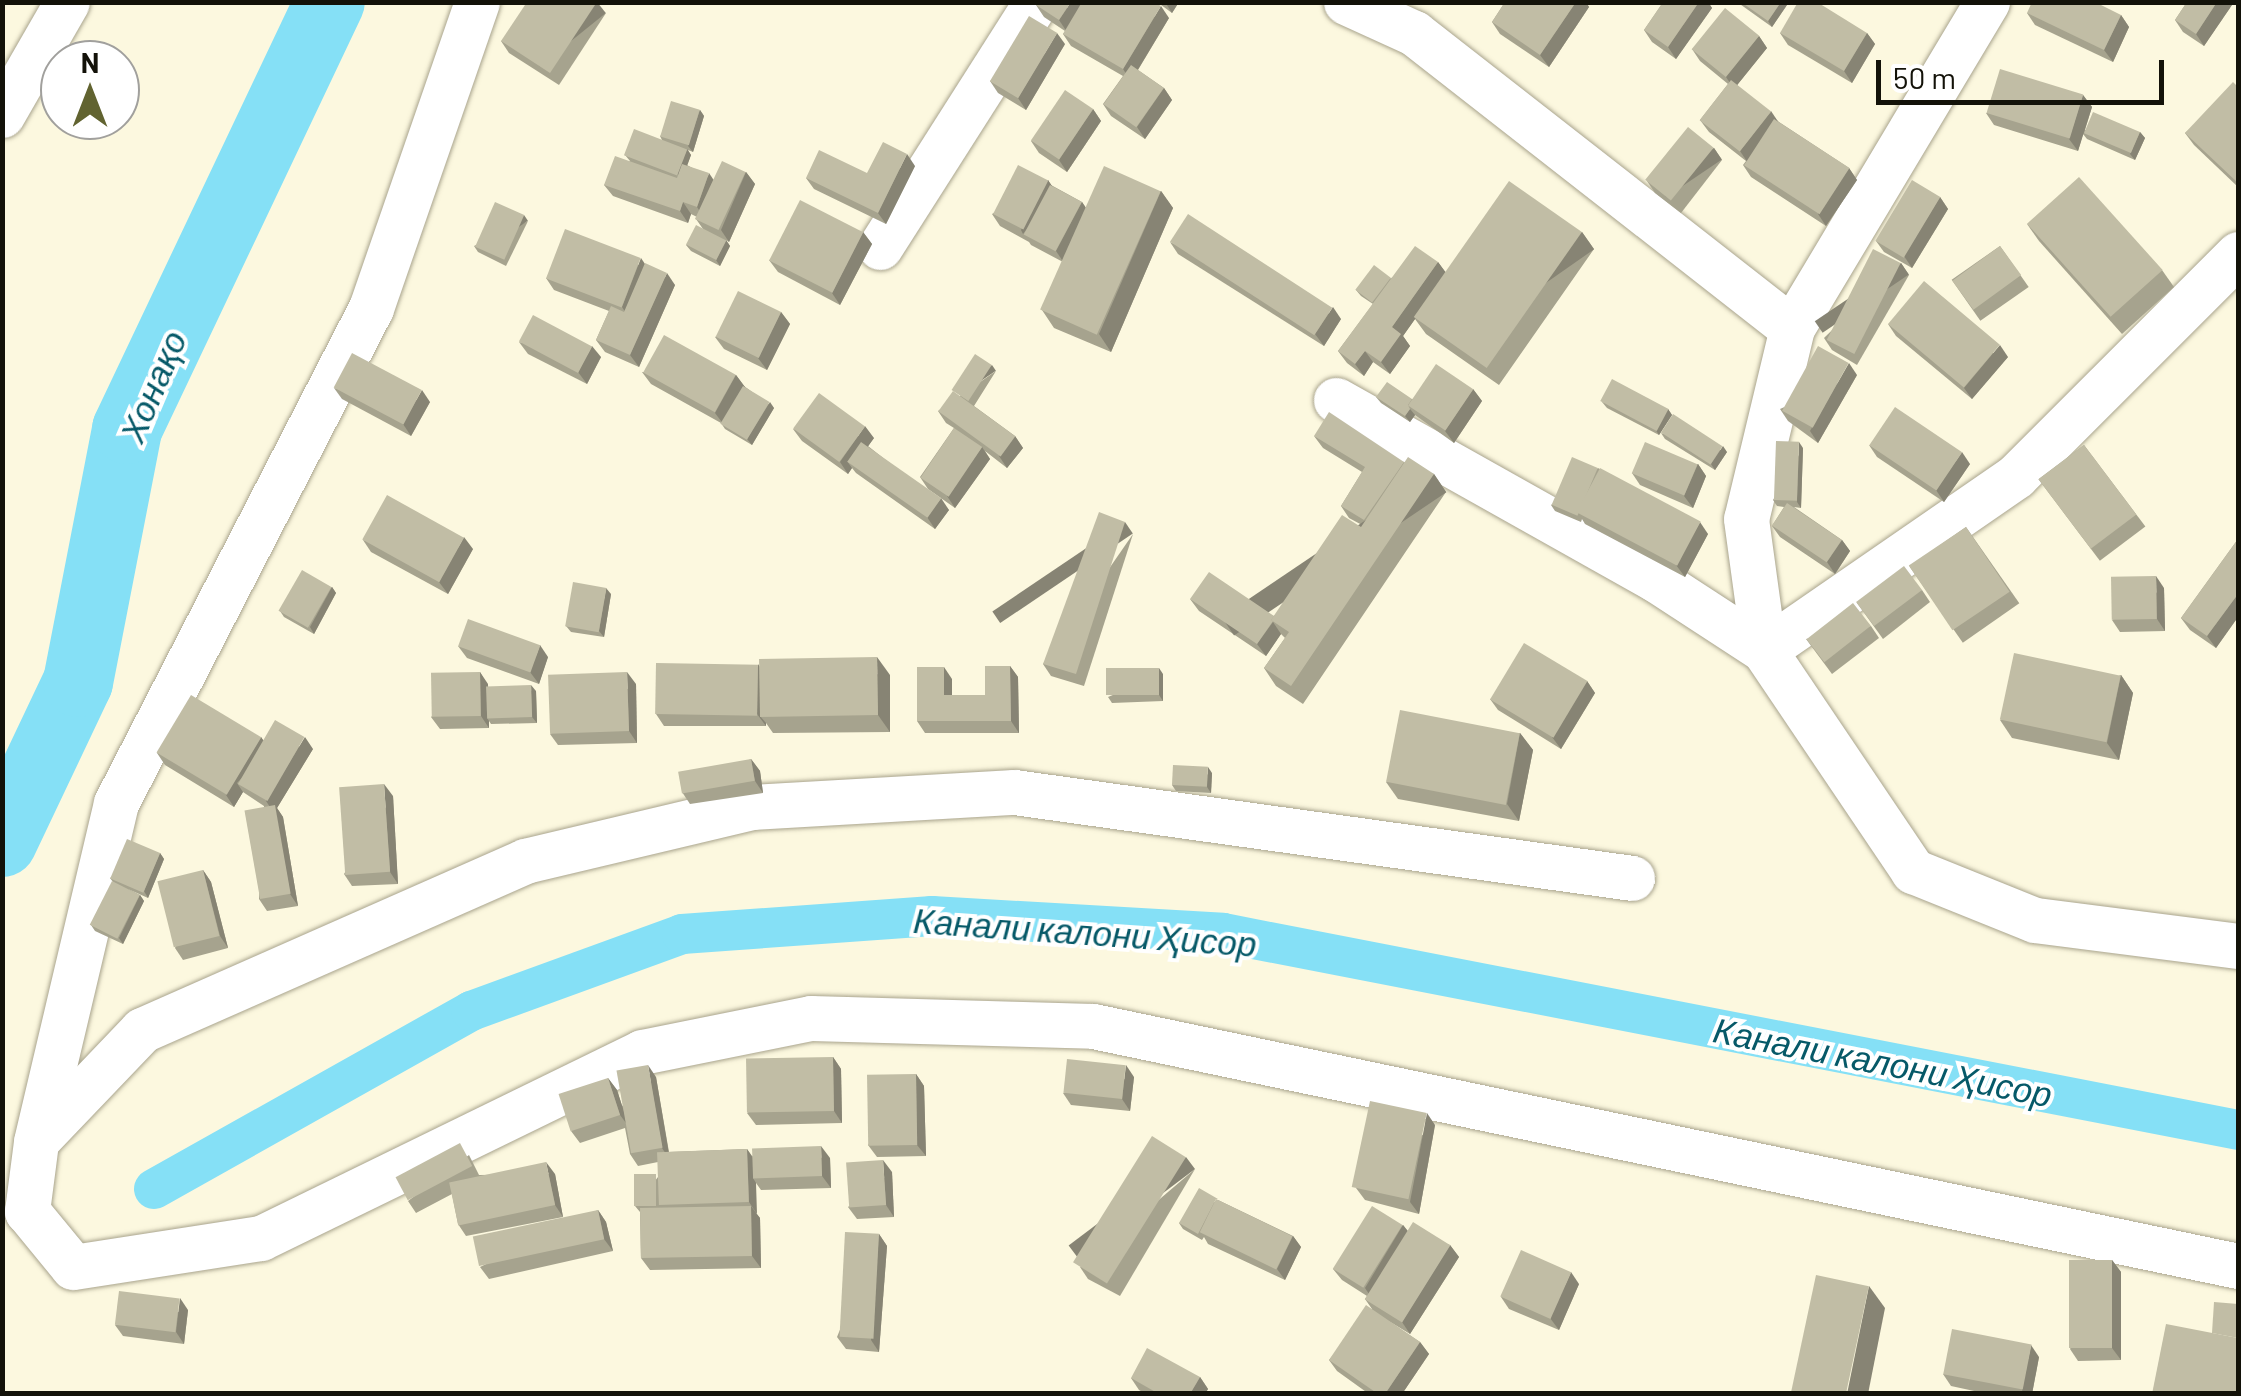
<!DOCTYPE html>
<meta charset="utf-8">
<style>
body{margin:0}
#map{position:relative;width:2241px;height:1396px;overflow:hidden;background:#fcf8df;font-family:Barlow,sans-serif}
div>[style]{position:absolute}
.canal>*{height:40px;margin:-20px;padding:0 20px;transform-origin:20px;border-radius:20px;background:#85e0f6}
.river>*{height:70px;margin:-35px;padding:0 35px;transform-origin:35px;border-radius:35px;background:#85e0f6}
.roads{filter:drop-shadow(0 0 2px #a9a48d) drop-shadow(0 0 2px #a9a48d)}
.minor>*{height:45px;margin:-22.5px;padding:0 22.5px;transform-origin:22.5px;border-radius:22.5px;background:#fff}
.wall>*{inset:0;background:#a6a38e;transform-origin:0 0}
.shaded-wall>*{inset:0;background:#878474;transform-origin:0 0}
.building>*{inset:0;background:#c1bda5;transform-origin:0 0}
span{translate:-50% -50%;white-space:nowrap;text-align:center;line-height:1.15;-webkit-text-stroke:8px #fff;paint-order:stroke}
.water-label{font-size:35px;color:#065968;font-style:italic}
.frame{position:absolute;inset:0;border:5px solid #131209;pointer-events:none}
.north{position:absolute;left:40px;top:40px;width:100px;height:100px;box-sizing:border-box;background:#fff;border:2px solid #a1a09d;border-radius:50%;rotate:0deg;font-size:28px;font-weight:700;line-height:40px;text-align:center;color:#131209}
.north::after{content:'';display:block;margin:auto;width:35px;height:45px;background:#616330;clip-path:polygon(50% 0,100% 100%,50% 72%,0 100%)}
.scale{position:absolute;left:1876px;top:60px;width:288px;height:45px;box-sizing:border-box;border:5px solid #131209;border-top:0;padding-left:12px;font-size:30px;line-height:35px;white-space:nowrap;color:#131209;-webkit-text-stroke:8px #fff;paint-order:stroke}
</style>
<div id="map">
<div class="canal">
<div style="left:154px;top:1189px;width:364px;rotate:-29.3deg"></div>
<div style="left:471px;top:1011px;width:225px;rotate:-20deg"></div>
<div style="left:682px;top:934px;width:251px;rotate:-4.1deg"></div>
<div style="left:932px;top:916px;width:291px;rotate:3.3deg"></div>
<div style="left:1223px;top:933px;width:1034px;rotate:10.98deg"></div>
</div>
<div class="river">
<div style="left:2px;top:842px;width:177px;rotate:-64.6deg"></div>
<div style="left:78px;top:682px;width:258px;rotate:-79deg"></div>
<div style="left:127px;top:429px;width:473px;rotate:-64.6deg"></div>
</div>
<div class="roads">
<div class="minor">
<div style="left:477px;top:2px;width:324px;rotate:109.1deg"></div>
<div style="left:371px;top:308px;width:557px;rotate:117.26deg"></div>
<div style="left:116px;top:803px;width:348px;rotate:103.3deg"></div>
<div style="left:36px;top:1142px;width:70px;rotate:97.4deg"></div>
<div style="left:27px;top:1211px;width:72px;rotate:50.6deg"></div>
<div style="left:73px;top:1267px;width:190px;rotate:-8.8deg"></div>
<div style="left:261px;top:1238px;width:424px;rotate:-26deg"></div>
<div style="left:642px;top:1052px;width:172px;rotate:-11.4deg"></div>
<div style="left:811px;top:1018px;width:282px;rotate:1.6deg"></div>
<div style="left:1093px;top:1026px;width:1170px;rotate:11.84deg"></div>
<div style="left:1346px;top:2px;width:75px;rotate:24.5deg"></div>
<div style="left:1414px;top:33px;width:479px;rotate:38deg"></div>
<div style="left:1987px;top:2px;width:380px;rotate:120.9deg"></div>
<div style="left:1792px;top:328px;width:196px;rotate:103.5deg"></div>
<div style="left:1746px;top:519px;width:132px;rotate:82.2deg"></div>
<div style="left:1764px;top:650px;width:267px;rotate:56deg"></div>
<div style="left:1913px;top:871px;width:131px;rotate:21.9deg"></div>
<div style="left:2035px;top:920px;width:205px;rotate:7.3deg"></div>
<div style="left:2px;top:115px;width:130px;rotate:-60.1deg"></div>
<div style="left:880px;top:247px;width:290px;rotate:-57.5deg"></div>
<div style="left:1336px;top:400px;width:366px;rotate:29.3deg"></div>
<div style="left:1655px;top:579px;width:130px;rotate:33.1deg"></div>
<div style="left:1764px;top:650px;width:306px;rotate:-34.6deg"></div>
<div style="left:2016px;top:476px;width:314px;rotate:-45deg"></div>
<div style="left:37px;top:1140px;width:152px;rotate:-46.3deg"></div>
<div style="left:142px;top:1030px;width:419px;rotate:-23.8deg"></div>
<div style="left:525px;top:861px;width:233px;rotate:-13.4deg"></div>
<div style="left:752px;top:807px;width:262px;rotate:-3.3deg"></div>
<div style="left:1014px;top:792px;width:624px;rotate:7.92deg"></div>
</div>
</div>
<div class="wall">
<div style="clip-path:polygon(1157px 2px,1179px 2px,1172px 13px)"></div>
<div style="clip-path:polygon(1505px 2px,1586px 2px,1589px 7px,1549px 67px,1500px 34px,1492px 22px)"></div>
<div style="clip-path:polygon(1660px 2px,1708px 2px,1712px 8px,1676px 59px,1652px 42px,1644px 30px,1662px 4px)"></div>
<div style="clip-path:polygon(1737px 2px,1789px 2px,1772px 27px)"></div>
<div style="clip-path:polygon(2187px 2px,2234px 2px,2204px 46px,2183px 32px,2175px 20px)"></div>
<div style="clip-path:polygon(1036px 5px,1169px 18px,1138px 70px,1164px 88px,1172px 100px,1145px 139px,1111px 116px,1103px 104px,1123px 76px,1071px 46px,1063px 34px,1065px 31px,1044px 17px)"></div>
<div style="clip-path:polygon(606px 13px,559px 85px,509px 53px,501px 41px)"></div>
<div style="clip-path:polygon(2027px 13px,2121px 15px,2129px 27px,2113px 62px,2035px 25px)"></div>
<div style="clip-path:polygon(1780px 33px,1867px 33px,1875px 44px,1852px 83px,1788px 45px)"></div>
<div style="clip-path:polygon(1759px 36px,1767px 48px,1737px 85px,1779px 122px,1849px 168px,1857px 180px,1826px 226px,1751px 177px,1743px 165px,1746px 161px,1709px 132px,1700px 120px,1728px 84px,1700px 61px,1692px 49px)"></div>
<div style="clip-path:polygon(1065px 44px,1026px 110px,998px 93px,990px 81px)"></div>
<div style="clip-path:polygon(2238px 87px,2238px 187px,2194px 145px,2185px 133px)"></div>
<div style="clip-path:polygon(2083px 95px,2092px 107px,2085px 130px,2140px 132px,2145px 138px,2135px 160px,2087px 139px,2083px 134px,2078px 151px,1994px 125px,1986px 113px)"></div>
<div style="clip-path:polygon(1093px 109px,1101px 121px,1067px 172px,1039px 153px,1031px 141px)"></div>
<div style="clip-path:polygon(700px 110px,704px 116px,693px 152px,688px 150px,691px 155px,687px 165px,714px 180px,746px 172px,755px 184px,729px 242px,726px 240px,730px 246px,720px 266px,691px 251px,686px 245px,703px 229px,696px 219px,697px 217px,691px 214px,688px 223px,613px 196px,604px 185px,630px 161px,625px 155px,662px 140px,660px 136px)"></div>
<div style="clip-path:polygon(1714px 148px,1722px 160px,1681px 213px,1655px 193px,1647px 181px)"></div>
<div style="clip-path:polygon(915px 166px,886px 224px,814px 189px,806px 178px,867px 173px)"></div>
<div style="clip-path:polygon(1048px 180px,1051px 185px,1082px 202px,1086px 208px,1161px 191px,1173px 208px,1111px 352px,1054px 328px,1042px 310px,1063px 262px,1031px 245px,1029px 242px,1000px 226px,992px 214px)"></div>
<div style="clip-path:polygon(1940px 197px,1948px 209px,1912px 268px,1884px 252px,1876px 241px)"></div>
<div style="clip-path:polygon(528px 221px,506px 266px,478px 252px,474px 246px)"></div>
<div style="clip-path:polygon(2027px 224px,2162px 270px,2174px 287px,2122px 334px,2039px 241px)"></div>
<div style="clip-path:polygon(863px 232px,872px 244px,840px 305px,778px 272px,769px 260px)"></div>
<div style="clip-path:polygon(1582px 232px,1594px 249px,1499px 385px,1426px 334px,1415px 319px,1403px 336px,1410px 346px,1390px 374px,1373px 362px,1364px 376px,1347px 363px,1338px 351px,1373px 304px,1361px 296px,1356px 290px,1438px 262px,1445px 272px)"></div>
<div style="clip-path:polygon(1170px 242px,1341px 319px,1324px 346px,1178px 254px)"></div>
<div style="left:2000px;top:246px;width:50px;height:59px;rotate:55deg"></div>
<div style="clip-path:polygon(1901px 263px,1909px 275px,1857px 365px,1832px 350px,1824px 338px)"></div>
<div style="clip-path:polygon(645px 264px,675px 285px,639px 367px,605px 352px,596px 340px,609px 311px,554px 290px,546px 278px)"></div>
<div style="clip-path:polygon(781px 312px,790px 324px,767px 370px,724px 349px,715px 337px)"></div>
<div style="clip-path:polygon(1888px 324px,2008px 357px,1972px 399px,1896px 336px)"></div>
<div style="clip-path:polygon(519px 342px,601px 357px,587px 384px,528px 354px)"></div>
<div style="clip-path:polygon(996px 371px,974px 406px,1015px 436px,1023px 448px,1007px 468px,985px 451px,990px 459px,955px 508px,928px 489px,920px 477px,954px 428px,946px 423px,938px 411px)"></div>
<div style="clip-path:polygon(642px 372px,736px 375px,744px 386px,774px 408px,752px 445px,725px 429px,721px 423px,651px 384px)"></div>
<div style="clip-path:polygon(1857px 375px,1818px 443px,1788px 421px,1780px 409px)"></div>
<div style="clip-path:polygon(334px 388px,430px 402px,411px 436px,342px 399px)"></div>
<div style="clip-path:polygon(1473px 389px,1482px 401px,1454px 443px,1415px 415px,1410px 422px,1381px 403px,1376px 397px,1412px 399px)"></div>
<div style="clip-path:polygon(1602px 402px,1668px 409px,1672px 415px,1659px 435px,1607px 408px)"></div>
<div style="clip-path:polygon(793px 429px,874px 438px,868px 446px,949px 510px,935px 529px,856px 473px,852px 468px,848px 474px,802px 441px)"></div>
<div style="clip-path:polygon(1661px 433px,1727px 452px,1715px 470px,1665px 439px)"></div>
<div style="clip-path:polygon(1314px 436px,1404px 462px,1434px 474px,1446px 492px,1303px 704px,1276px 686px,1264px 668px,1285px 638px,1281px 634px,1266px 656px,1199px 611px,1190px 599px,1274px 616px,1361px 527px,1362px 525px,1349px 518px,1341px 506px,1362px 472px,1323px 448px)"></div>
<div style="clip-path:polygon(1869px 445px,1970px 464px,1944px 502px,1877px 457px)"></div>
<div style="left:2084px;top:445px;width:102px;height:57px;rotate:53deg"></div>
<div style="clip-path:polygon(1803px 448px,1801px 508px,1794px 507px,1842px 540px,1850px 551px,1835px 574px,1780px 537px,1772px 526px,1784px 507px,1777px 506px,1773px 500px)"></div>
<div style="clip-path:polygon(1698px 464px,1706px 476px,1693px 508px,1640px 485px,1632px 473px)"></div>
<div style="clip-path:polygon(1598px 468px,1708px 534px,1685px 577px,1585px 524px,1582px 519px,1581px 522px,1555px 511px,1551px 505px)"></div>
<div style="left:1966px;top:527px;width:93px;height:69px;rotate:55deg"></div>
<div style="clip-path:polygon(1133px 534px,1084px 686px,1051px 676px,1043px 664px)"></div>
<div style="clip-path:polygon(2238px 539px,2238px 617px,2216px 648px,2190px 630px,2181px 618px)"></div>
<div style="clip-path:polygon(363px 540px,473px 549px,448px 594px,371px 552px)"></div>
<div style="clip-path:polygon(332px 587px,336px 593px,314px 634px,284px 617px,280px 611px)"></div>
<div style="clip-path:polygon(2164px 588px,2165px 631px,2120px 632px,2112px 620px)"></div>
<div style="clip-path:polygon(1922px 590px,1930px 602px,1883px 639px,1857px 603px)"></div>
<div style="clip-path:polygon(611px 594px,604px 637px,571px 632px,566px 626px)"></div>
<div style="clip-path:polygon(1871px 626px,1879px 638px,1832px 674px,1806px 639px)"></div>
<div style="clip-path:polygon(458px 646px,548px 657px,539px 684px,467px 658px)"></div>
<div style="clip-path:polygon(760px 666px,890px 675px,890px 732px,773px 733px,766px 723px,766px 726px,664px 726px,656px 714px)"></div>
<div style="clip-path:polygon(1010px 666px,1018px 677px,1019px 733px,925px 733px,917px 721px,952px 679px,952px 695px,985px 695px)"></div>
<div style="clip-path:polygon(480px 672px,488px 687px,536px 691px,537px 723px,491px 724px,489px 721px,489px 728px,440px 729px,431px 717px)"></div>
<div style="clip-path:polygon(1163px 674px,1163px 701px,1112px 703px,1108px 697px)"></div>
<div style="clip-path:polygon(2121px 675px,2133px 693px,2119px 760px,2012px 738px,2000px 720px)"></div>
<div style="clip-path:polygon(1587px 681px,1595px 693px,1561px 749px,1498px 710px,1490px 699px)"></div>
<div style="clip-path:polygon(636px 684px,637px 743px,558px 745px,550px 734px)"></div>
<div style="clip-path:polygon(1520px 733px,1533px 750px,1519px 821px,1398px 799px,1386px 782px)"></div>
<div style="clip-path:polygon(261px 737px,263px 740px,313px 749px,277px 808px,283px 817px,298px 906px,267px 911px,259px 899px,264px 806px,243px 792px,234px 807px,165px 765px,157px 753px)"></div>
<div style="clip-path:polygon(751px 759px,760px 771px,763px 793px,690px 804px,682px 792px)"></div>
<div style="clip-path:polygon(1212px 773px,1211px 793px,1176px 791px,1172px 785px)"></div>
<div style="clip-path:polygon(393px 796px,398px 884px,352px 886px,344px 874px)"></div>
<div style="clip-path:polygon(160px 853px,164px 859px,148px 898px,128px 889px,140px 895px,144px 901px,123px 944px,95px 931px,91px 925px,113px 882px,110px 878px)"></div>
<div style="clip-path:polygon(203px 870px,211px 882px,228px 948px,183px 960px,175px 948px)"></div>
<div style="clip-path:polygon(833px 1057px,841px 1069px,842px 1123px,756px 1125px,747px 1113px)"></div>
<div style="clip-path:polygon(916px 1074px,924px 1086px,926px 1156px,877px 1157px,868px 1145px)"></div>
<div style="clip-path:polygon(656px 1077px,669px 1152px,747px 1149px,752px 1156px,830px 1158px,831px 1188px,761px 1190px,756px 1183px,756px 1214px,760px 1218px,761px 1268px,650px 1270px,641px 1258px,640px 1212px,635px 1206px,658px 1177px,658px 1162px,638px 1166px,630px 1154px,625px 1128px,580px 1143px,571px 1131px,608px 1078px,617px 1090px,622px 1106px)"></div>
<div style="clip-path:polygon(1134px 1077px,1130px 1111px,1071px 1105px,1063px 1093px)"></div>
<div style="clip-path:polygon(1435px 1125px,1419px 1214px,1365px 1200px,1356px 1188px)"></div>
<div style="clip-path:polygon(469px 1155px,479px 1175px,555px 1174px,563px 1217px,466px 1236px,458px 1224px,452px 1194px,416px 1213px,408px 1201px)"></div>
<div style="clip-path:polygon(1195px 1169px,1120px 1296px,1088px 1279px,1080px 1267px)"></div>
<div style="clip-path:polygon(892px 1172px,894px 1217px,857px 1219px,848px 1207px)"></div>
<div style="clip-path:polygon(1218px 1200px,1293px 1236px,1301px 1247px,1285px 1280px,1208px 1244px,1204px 1237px,1202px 1240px,1183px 1229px,1179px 1223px)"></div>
<div style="clip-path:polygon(598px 1210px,606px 1222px,613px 1251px,489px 1279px,480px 1267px)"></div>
<div style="clip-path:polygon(1403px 1225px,1408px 1231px,1450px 1245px,1459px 1257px,1410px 1334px,1387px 1320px,1420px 1342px,1429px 1354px,1402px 1394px,1369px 1394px,1337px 1371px,1329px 1360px,1372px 1309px,1365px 1299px,1367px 1296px,1342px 1280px,1333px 1269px)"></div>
<div style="clip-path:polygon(879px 1234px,887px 1246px,879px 1352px,846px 1349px,837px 1337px)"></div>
<div style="clip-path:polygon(2112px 1260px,2121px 1272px,2121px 1360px,2078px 1361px,2070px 1349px)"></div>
<div style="clip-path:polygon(1579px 1284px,1559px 1330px,1509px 1309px,1501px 1297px)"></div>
<div style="clip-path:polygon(188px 1310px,184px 1344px,123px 1336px,115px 1325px)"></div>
<div style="clip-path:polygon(2039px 1357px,2032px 1394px,1988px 1394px,1951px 1386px,1943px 1374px)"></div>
<div style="clip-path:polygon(1200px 1377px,1208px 1389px,1205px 1394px,1146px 1394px,1139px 1390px,1131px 1378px)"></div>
</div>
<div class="shaded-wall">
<div style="left:597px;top:2px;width:14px;height:85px;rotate:51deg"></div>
<div style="clip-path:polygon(1071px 2px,1087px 2px,1067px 32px,1059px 20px)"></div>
<div style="clip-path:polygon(1165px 2px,1179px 2px,1172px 13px)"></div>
<div style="clip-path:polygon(1576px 2px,1586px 2px,1589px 7px,1549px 67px,1540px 55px)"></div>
<div style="clip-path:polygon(1699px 2px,1708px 2px,1712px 8px,1676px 59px,1668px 47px)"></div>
<div style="clip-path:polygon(1781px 2px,1789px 2px,1772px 27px,1768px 21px)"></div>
<div style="clip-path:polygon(2217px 2px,2234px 2px,2204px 46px,2196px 34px)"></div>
<div style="clip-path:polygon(1161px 6px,1169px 18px,1131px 81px,1123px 69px)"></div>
<div style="clip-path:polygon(2121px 15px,2129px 27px,2113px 62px,2104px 50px)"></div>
<div style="clip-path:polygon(1057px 33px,1065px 44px,1026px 110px,1018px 98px)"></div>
<div style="clip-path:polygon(1867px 33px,1875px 44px,1852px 83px,1844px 71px)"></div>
<div style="clip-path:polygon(1759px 36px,1767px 48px,1734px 89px,1726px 77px)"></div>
<div style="clip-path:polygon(1164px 88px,1172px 100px,1145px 139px,1137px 127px)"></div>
<div style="clip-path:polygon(2083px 95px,2092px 107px,2078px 151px,2069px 139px)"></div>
<div style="clip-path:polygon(1093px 109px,1101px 121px,1067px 172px,1059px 160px)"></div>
<div style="clip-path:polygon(700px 110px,704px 116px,693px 152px,688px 146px)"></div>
<div style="clip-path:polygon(1771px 111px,1779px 123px,1748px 163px,1740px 151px)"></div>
<div style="clip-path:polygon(2140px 132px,2145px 138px,2135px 160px,2130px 154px)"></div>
<div style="left:1714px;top:148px;width:14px;height:67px;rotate:56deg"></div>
<div style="clip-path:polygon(687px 149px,691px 155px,682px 180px,677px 174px)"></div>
<div style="clip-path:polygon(907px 154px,915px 166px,886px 224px,878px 213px)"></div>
<div style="clip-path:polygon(1849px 168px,1857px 180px,1826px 226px,1818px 214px)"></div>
<div style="clip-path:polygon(746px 172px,755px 184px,729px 242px,721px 230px)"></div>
<div style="clip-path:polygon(709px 173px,717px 185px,705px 219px,697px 207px)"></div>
<div style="clip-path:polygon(1048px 180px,1056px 192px,1023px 234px,1021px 230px)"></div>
<div style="clip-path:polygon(1161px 191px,1173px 208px,1111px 352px,1099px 334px)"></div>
<div style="clip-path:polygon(1940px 197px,1948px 209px,1912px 268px,1904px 256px)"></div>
<div style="clip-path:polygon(683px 202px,691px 214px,688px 223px,680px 211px)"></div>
<div style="clip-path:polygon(1082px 202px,1090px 214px,1064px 263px,1056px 251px)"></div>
<div style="left:524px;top:215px;width:7px;height:50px;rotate:56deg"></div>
<div style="clip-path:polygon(863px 232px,872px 244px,840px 305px,832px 293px)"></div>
<div style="left:1582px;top:232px;width:21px;height:166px;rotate:55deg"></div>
<div style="clip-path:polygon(726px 240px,730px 246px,720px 266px,716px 260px)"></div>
<div style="clip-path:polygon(641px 258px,649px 270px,630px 319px,622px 307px)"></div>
<div style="clip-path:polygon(1438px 262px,1447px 274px,1403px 336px,1410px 346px,1390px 374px,1381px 362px,1392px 327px)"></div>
<div style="left:1901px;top:263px;width:14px;height:104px;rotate:56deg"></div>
<div style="clip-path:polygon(667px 273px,675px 285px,639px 367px,630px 355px)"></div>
<div style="clip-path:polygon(1333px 307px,1341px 319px,1324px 346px,1315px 334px)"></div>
<div style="clip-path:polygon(781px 312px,790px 324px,767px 370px,758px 358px)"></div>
<div style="clip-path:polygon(2000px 345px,2008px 357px,1972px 399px,1964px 388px)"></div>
<div style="clip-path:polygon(592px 346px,601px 357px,587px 384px,578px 372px)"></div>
<div style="clip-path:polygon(1365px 351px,1373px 362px,1364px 376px,1355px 364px)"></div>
<div style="clip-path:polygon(1849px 363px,1857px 375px,1818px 443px,1810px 431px)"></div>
<div style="left:992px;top:365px;width:7px;height:42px;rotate:56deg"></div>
<div style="clip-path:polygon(736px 375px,745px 387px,724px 425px,715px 413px)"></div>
<div style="clip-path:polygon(1473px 389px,1482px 401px,1454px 443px,1445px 431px)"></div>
<div style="clip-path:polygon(422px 390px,430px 402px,411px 436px,403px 424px)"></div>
<div style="clip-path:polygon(770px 402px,774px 408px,752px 445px,747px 439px)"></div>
<div style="clip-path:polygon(1410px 409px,1415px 415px,1410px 422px,1405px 416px)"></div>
<div style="clip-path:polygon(1668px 409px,1672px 415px,1659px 435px,1655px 429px)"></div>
<div style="clip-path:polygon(865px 426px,874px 438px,854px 466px,847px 461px,852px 468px,848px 474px,840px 462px)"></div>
<div style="clip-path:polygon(1015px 436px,1023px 448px,1007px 468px,999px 456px)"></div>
<div style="clip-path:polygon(1799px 442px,1803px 448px,1801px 508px,1797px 502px)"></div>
<div style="clip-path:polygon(1723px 446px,1727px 452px,1715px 470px,1711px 464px)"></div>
<div style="clip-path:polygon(982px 447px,990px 459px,955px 508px,947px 496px)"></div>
<div style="clip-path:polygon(1962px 452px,1970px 464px,1944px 502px,1936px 490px)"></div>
<div style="clip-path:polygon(1698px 464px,1706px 476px,1693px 508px,1684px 496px)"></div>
<div style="left:1434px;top:474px;width:22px;height:256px;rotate:56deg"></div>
<div style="clip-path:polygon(941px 498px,949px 510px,935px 529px,927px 517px)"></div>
<div style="left:1125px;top:522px;width:14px;height:160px;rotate:56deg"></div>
<div style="clip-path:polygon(1700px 522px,1708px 534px,1685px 577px,1676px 565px)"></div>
<div style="clip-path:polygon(464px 537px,473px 549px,448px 594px,439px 582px)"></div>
<div style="clip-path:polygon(1842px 540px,1850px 551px,1835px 574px,1827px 562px)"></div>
<div style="clip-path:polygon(2156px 576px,2164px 588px,2165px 631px,2157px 619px)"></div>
<div style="clip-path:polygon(332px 587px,336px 593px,314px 634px,310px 627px)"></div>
<div style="clip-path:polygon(606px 588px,611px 594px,604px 637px,599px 631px)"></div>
<div style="clip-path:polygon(2238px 594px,2238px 617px,2216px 648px,2207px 636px)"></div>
<div style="clip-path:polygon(1273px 622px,1281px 634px,1266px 656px,1257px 644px)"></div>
<div style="clip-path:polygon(540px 645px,548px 657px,539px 684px,530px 672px)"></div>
<div style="clip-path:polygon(877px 657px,890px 675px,890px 732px,878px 715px)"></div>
<div style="clip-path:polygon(758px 664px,766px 676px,760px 716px,766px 723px,766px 726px,757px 714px)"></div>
<div style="clip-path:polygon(1010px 666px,1018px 677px,1019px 733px,1011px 721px)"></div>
<div style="clip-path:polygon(944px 667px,952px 679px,952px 707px,944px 695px)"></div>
<div style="clip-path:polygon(1159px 668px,1163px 674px,1163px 701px,1159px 695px)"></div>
<div style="clip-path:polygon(480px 672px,488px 684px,489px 718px,487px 718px,489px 721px,489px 728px,481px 716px)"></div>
<div style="clip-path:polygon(627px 672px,636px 684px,637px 743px,629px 731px)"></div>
<div style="clip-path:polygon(2121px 675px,2133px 693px,2119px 760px,2107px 743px)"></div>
<div style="clip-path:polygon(1587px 681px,1595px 693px,1561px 749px,1552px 737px)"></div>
<div style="clip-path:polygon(531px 685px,536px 691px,537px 723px,532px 717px)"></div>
<div style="clip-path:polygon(1520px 733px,1533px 750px,1519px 821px,1507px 804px)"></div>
<div style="clip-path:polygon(261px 737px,269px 749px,237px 783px,243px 792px,234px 807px,226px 795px)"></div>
<div style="clip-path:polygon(305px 737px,313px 749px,277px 808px,283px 817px,298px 906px,290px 894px,274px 813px,266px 801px)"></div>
<div style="clip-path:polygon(751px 759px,760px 771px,763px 793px,755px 781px)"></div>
<div style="clip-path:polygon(1208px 767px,1212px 773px,1211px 793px,1207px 787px)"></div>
<div style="clip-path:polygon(384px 784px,393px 796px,398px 884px,390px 872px)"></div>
<div style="clip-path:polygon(160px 853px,164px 859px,148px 898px,144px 891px)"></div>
<div style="clip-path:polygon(203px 870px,211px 882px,228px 948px,220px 936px)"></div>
<div style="clip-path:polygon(140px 895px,144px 901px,123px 944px,119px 938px)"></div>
<div style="clip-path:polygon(833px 1057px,841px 1069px,842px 1123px,834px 1111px)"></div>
<div style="clip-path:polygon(648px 1065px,656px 1077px,670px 1160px,662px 1148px)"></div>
<div style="clip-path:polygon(1126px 1065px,1134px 1077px,1130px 1111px,1122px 1099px)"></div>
<div style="clip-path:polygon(916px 1074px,924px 1086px,926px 1156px,917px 1145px)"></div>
<div style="clip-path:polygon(608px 1078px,617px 1090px,629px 1127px,620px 1115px)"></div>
<div style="clip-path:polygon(1427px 1113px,1435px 1125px,1419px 1214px,1410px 1202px)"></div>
<div style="clip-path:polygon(821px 1146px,830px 1158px,831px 1188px,822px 1176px)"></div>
<div style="clip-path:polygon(747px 1149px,755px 1161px,753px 1178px,756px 1183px,757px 1214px,749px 1202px)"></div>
<div style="left:1186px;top:1157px;width:15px;height:147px;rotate:53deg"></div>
<div style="clip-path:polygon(883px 1160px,892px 1172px,894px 1217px,886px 1205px)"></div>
<div style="clip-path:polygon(546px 1162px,555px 1174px,563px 1217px,555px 1205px)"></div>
<div style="clip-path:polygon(751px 1206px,760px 1218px,761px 1268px,752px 1256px)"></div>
<div style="clip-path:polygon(598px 1210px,606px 1222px,613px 1251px,604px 1239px)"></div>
<div style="clip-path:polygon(1403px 1225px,1412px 1237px,1373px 1300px,1365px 1288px)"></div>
<div style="clip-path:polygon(879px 1234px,887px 1246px,879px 1352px,871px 1340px)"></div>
<div style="clip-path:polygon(1293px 1236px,1301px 1247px,1285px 1280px,1277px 1269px)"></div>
<div style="clip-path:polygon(1450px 1245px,1459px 1257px,1410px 1334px,1402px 1322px)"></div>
<div style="clip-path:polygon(2112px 1260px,2121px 1272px,2121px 1360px,2112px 1348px)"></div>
<div style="clip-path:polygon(1571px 1272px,1579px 1284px,1559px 1330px,1550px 1318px)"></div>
<div style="clip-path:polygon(1869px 1286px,1885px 1308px,1868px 1394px,1847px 1394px)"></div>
<div style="clip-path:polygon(180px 1298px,188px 1310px,184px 1344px,176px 1332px)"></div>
<div style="clip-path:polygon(1420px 1342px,1429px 1354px,1402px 1394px,1385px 1394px)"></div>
<div style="clip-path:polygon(2031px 1345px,2039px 1357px,2032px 1394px,2024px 1394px,2022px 1390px)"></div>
<div style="clip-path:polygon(1200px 1377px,1208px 1389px,1205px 1394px,1190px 1394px)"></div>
</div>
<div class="building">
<div style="clip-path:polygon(527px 2px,597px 2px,550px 73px,501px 41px)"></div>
<div style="clip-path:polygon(1037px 2px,1071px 2px,1059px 20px,1036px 5px)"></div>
<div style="clip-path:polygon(1082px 2px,1154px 2px,1161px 6px,1123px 69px,1063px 34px)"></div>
<div style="clip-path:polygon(1505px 2px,1576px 2px,1540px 55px,1492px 22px)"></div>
<div style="clip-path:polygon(1663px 2px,1699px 2px,1668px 47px,1644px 30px)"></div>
<div style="clip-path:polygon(1741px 2px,1781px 2px,1768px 21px)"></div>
<div style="clip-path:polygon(1798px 2px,1817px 2px,1867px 33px,1844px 71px,1780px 33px)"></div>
<div style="clip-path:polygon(2032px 2px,2095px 2px,2121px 15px,2104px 50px,2027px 13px)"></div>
<div style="clip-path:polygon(2187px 2px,2217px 2px,2196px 34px,2175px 20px)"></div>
<div style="left:1725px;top:8px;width:44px;height:53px;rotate:39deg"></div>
<div style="left:1029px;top:16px;width:33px;height:76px;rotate:31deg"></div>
<div style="left:1131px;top:65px;width:40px;height:48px;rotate:35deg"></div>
<div style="left:2000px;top:69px;width:87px;height:46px;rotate:17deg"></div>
<div style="left:1731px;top:80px;width:51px;height:51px;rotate:38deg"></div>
<div style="clip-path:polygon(2233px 82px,2238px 87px,2238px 183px,2185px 133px)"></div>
<div style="left:1065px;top:90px;width:34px;height:61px;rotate:34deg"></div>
<div style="left:671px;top:101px;width:30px;height:37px;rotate:17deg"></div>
<div style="left:2093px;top:112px;width:51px;height:23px;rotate:23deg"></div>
<div style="left:1774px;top:119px;width:90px;height:55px;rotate:33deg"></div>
<div style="left:1688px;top:127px;width:33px;height:68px;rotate:39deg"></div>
<div style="left:634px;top:129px;width:57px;height:28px;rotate:21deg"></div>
<div style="clip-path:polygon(883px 142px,907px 154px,878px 213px,806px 178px,819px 150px,867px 173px)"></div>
<div style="clip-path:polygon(615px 156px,677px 178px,682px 164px,709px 173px,697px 207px,683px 202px,680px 211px,604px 185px)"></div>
<div style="left:722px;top:161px;width:26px;height:64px;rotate:25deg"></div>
<div style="left:1018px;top:165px;width:34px;height:55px;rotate:27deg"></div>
<div style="left:1104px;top:166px;width:62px;height:157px;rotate:24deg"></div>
<div style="left:2079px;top:177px;width:125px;height:70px;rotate:48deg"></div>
<div style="left:1912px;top:180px;width:33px;height:71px;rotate:31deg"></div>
<div style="left:1509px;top:181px;width:89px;height:166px;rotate:35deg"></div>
<div style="left:1050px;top:185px;width:36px;height:56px;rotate:28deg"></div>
<div style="left:800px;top:200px;width:71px;height:68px;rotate:27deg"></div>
<div style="left:495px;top:202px;width:32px;height:49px;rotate:24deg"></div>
<div style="left:1188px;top:214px;width:172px;height:33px;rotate:33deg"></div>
<div style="left:696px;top:225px;width:34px;height:22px;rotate:27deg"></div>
<div style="left:565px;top:229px;width:81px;height:53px;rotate:21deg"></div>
<div style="clip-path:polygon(1415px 246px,1438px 262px,1392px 327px,1401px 334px,1381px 362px,1365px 351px,1355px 364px,1338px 351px)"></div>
<div style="left:2000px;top:246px;width:36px;height:59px;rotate:54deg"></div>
<div style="left:1873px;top:249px;width:31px;height:102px;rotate:27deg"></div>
<div style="clip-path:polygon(645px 263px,667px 273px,630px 355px,596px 340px,611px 306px,624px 312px)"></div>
<div style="left:1374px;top:265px;width:21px;height:31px;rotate:37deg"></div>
<div style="left:1924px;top:281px;width:99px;height:56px;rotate:40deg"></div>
<div style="left:738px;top:291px;width:48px;height:51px;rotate:26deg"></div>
<div style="left:533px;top:315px;width:67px;height:30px;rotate:28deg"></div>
<div style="left:664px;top:335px;width:82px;height:43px;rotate:29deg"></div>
<div style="left:1818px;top:346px;width:35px;height:74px;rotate:29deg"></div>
<div style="left:352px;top:353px;width:79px;height:39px;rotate:28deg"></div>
<div style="left:975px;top:354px;width:20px;height:43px;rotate:33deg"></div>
<div style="left:1436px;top:364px;width:45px;height:50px;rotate:34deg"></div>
<div style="left:1612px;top:379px;width:64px;height:25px;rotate:28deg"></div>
<div style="clip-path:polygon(1387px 382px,1412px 399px,1408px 405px,1410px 409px,1405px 416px,1376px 397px)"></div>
<div style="left:743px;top:386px;width:31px;height:44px;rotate:31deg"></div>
<div style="left:953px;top:391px;width:77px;height:25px;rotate:36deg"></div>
<div style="left:819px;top:393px;width:57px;height:44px;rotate:36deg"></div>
<div style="left:1895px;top:407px;width:81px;height:46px;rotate:34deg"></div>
<div style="clip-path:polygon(1329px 412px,1404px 462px,1364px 520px,1341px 506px,1365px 467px,1314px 436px)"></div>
<div style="left:1673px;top:414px;width:59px;height:22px;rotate:33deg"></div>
<div style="left:954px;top:428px;width:34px;height:60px;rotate:34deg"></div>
<div style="left:1776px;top:441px;width:23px;height:59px;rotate:2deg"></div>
<div style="left:861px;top:442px;width:98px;height:24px;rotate:35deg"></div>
<div style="left:1645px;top:442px;width:57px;height:34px;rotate:23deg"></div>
<div style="left:2084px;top:445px;width:87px;height:57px;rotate:53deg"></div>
<div style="clip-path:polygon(1408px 457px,1434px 474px,1291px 686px,1264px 668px,1289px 632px,1271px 620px,1342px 515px,1361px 527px)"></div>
<div style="left:1572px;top:457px;width:28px;height:52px;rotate:23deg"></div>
<div style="left:1600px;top:468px;width:114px;height:50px;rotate:28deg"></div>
<div style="left:387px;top:495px;width:88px;height:51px;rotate:29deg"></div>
<div style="left:1787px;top:503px;width:66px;height:27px;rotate:34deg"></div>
<div style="clip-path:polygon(1099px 512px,1125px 522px,1076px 674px,1043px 664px)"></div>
<div style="left:1966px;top:527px;width:78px;height:69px;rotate:56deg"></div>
<div style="clip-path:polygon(2238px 539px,2238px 594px,2207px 636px,2181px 618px)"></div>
<div style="left:1904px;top:566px;width:30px;height:60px;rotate:53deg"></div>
<div style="left:302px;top:570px;width:34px;height:47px;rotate:30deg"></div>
<div style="clip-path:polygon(1209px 572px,1274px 616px,1271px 620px,1273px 621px,1257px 644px,1190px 599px)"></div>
<div style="left:2156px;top:576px;width:43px;height:45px;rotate:89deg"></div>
<div style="left:573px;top:582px;width:34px;height:45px;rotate:10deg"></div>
<div style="left:1853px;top:603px;width:29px;height:59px;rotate:52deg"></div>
<div style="left:468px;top:619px;width:77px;height:29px;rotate:20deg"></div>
<div style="left:1524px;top:643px;width:74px;height:66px;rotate:31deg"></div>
<div style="left:2014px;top:653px;width:109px;height:68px;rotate:12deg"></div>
<div style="left:877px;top:657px;width:58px;height:118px;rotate:89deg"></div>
<div style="left:656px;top:663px;width:102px;height:51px;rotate:1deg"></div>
<div style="clip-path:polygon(985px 666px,1010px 666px,1011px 721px,917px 721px,917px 667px,944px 667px,944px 695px,985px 695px)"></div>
<div style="left:1159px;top:668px;width:27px;height:53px;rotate:90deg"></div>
<div style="left:480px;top:672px;width:44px;height:49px;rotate:89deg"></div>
<div style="left:627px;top:672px;width:59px;height:79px;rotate:88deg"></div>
<div style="left:531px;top:685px;width:32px;height:45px;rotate:88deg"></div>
<div style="left:191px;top:695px;width:82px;height:67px;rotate:31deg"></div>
<div style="left:1400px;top:710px;width:122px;height:73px;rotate:11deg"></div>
<div style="left:275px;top:720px;width:34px;height:74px;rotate:30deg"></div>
<div style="left:751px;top:759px;width:22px;height:74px;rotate:80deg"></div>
<div style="left:1173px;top:765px;width:35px;height:20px;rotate:3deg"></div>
<div style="left:384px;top:784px;width:88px;height:45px;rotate:86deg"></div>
<div style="left:275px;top:805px;width:90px;height:31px;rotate:80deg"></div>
<div style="left:127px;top:839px;width:36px;height:43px;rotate:23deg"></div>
<div style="left:203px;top:870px;width:68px;height:47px;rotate:76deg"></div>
<div style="left:112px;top:881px;width:31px;height:49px;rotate:27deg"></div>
<div style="left:833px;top:1057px;width:54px;height:87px;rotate:89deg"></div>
<div style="left:1067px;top:1059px;width:59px;height:34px;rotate:6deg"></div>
<div style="left:648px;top:1065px;width:84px;height:32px;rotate:80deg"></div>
<div style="left:916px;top:1074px;width:71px;height:49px;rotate:89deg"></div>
<div style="left:608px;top:1078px;width:39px;height:52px;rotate:72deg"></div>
<div style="left:1370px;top:1101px;width:58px;height:88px;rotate:12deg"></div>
<div style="left:1152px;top:1136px;width:40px;height:149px;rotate:32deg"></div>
<div style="left:460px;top:1143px;width:26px;height:73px;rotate:62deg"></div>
<div style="left:821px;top:1146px;width:30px;height:69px;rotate:88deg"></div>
<div style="left:747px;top:1149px;width:53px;height:90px;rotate:88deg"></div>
<div style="left:883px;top:1160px;width:45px;height:37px;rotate:86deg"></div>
<div style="left:546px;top:1162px;width:44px;height:99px;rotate:78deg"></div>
<div style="left:634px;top:1174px;width:22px;height:32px"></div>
<div style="clip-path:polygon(1199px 1188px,1218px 1199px,1216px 1199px,1198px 1234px,1179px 1223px)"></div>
<div style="left:1216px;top:1199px;width:85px;height:37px;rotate:26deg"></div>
<div style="left:751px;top:1206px;width:50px;height:111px;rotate:89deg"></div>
<div style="left:1372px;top:1206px;width:36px;height:74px;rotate:32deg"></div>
<div style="left:598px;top:1210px;width:30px;height:128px;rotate:78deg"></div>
<div style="left:1413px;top:1222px;width:44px;height:91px;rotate:32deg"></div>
<div style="left:845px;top:1232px;width:34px;height:105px;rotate:3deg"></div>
<div style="left:1521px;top:1250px;width:55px;height:51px;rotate:24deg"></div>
<div style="left:2112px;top:1260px;width:88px;height:43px;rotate:90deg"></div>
<div style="left:1816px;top:1275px;width:54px;height:121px;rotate:12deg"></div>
<div style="left:119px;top:1291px;width:61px;height:34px;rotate:7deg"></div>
<div style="clip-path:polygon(2214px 1302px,2238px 1304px,2238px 1338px,2212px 1333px)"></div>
<div style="clip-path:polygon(1366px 1305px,1420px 1342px,1385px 1394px,1378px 1394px,1329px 1360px)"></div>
<div style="clip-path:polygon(2166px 1324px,2238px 1338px,2238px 1394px,2152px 1394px)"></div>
<div style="left:1952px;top:1329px;width:81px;height:46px;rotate:11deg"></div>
<div style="clip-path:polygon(1147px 1348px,1200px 1377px,1190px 1394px,1159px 1394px,1131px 1378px)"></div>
</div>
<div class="water-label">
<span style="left:152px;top:386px;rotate:-67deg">Хонақо</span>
<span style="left:1085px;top:931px;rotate:4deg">Канали калони Ҳисор</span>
<span style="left:1883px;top:1061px;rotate:11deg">Канали калони Ҳисор</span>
</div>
<div class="frame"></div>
<div class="north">N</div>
<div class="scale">50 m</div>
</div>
